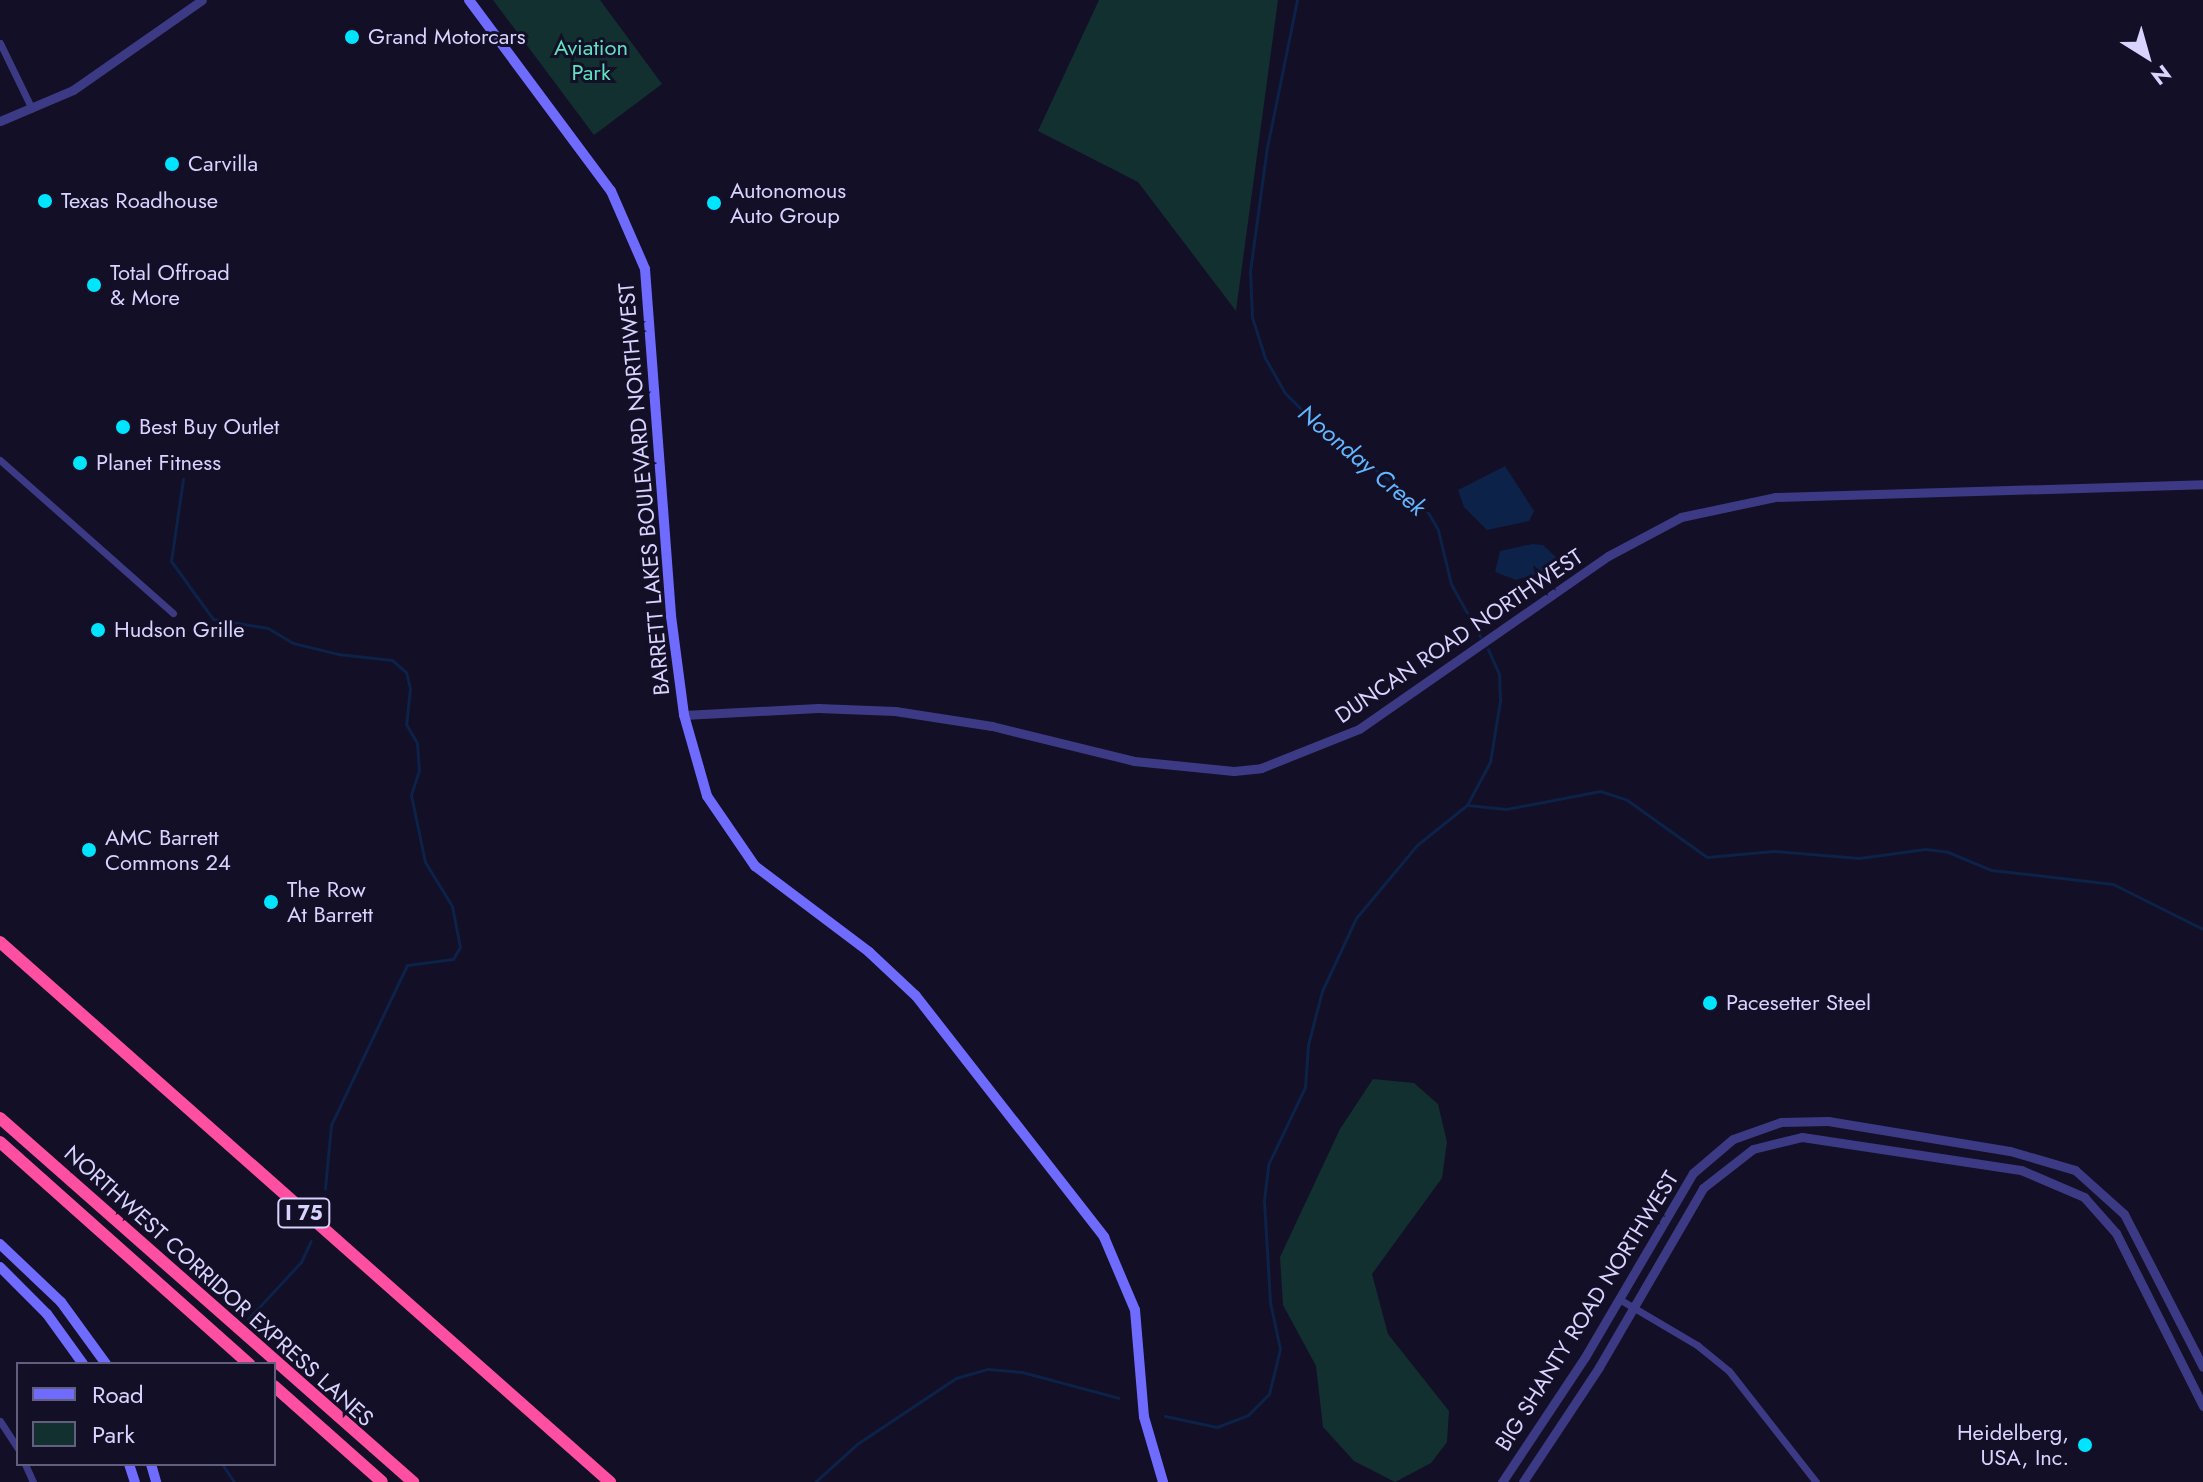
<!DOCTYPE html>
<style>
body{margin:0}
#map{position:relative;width:2203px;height:1482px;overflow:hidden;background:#130f26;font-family:Jost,sans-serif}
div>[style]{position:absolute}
.green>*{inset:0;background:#12302f}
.water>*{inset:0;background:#0c2248}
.stream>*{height:3px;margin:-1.5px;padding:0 1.5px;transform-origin:1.5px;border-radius:1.5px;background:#0c2248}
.minor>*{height:7px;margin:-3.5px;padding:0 3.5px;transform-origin:3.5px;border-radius:3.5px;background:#3d3a85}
.tertiary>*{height:9px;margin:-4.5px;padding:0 4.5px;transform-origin:4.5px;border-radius:4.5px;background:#3d3a85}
.secondary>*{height:10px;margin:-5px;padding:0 5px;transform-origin:5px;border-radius:5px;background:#6f6bff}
.motorway>*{height:12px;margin:-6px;padding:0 6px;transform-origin:6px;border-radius:6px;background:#ff4fa3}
.dots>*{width:22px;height:22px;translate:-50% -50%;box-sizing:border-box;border:4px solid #130f26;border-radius:50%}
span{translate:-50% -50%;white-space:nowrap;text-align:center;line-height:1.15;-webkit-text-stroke:6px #130f26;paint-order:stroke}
.shield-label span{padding:2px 6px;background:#130f26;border:2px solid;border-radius:6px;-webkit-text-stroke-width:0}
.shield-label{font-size:20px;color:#d9d4ff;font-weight:700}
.poi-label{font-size:22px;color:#d9d4ff}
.left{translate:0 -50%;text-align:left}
.right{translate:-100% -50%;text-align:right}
.park-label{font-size:22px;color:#5fe0c0}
.street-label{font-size:22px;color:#d9d4ff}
.water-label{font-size:24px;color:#62b6ff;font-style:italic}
.legend{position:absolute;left:16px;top:1362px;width:260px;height:104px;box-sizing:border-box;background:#130f26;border:2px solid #625e7d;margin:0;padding:10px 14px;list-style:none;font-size:24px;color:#d9d4ff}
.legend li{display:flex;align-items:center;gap:16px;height:40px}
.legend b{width:40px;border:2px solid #625e7d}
.north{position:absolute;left:2107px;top:16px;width:80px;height:80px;-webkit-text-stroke:6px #130f26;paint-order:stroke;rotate:143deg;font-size:22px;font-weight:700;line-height:32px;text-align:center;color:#d9d4ff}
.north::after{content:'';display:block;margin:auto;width:28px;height:36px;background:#d9d4ff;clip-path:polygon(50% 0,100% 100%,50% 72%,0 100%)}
</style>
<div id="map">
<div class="green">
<div style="clip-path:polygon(493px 0,600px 0,662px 84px,594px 135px)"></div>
<div style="clip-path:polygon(1099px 0,1278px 0,1236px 311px,1138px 182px,1038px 131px)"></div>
<div style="clip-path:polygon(1373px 1079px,1414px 1083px,1438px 1104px,1447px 1142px,1442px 1178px,1372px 1274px,1388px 1334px,1449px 1411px,1447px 1442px,1431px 1463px,1395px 1482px,1354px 1461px,1323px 1427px,1316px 1366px,1283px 1305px,1280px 1257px,1340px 1129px)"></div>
</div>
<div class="water">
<div style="clip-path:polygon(1505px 466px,1534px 511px,1529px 521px,1487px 530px,1464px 507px,1458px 490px)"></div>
<div style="clip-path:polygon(1532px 544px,1543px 545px,1556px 557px,1550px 570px,1516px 580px,1495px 572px,1500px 551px)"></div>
</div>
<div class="stream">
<div style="left:1297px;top:0;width:150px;rotate:101.5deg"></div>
<div style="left:1267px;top:147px;width:125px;rotate:97.8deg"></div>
<div style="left:1250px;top:271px;width:46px;rotate:87.5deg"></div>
<div style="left:1252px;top:317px;width:43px;rotate:72.4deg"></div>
<div style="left:1265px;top:358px;width:40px;rotate:60.3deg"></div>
<div style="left:1285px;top:393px;width:40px;rotate:45deg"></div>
<div style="left:1313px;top:421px;width:143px;rotate:37.9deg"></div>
<div style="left:1426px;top:509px;width:24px;rotate:60deg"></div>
<div style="left:1438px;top:530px;width:56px;rotate:76.5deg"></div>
<div style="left:1451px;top:584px;width:60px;rotate:60.9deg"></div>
<div style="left:183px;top:479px;width:83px;rotate:98.3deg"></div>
<div style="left:171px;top:561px;width:72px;rotate:54.1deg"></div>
<div style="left:213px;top:619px;width:56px;rotate:9.3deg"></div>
<div style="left:268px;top:628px;width:29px;rotate:31deg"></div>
<div style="left:293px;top:643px;width:46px;rotate:13.7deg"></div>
<div style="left:338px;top:654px;width:54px;rotate:6.3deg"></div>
<div style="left:392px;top:660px;width:18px;rotate:41deg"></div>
<div style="left:406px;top:672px;width:16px;rotate:76deg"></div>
<div style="left:410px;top:688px;width:36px;rotate:96deg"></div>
<div style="left:406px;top:724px;width:22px;rotate:60deg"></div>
<div style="left:417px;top:743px;width:27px;rotate:86deg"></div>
<div style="left:419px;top:770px;width:26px;rotate:108deg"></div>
<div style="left:411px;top:795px;width:68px;rotate:78.2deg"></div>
<div style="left:425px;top:862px;width:52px;rotate:58.5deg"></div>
<div style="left:452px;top:906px;width:42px;rotate:79deg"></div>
<div style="left:460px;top:947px;width:14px;rotate:120deg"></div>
<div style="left:453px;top:959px;width:46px;rotate:172.6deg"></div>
<div style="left:407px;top:965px;width:177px;rotate:115.4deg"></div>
<div style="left:331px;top:1125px;width:64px;rotate:95.4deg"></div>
<div style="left:1467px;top:805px;width:39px;rotate:6deg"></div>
<div style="left:1506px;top:809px;width:96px;rotate:-10.8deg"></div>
<div style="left:1600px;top:791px;width:28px;rotate:18deg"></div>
<div style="left:1627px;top:800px;width:98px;rotate:35.5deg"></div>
<div style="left:1707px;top:857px;width:67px;rotate:-5.1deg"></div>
<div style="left:1774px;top:851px;width:85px;rotate:4.7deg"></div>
<div style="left:1859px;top:858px;width:67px;rotate:-7.8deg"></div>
<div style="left:1925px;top:849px;width:23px;rotate:7deg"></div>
<div style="left:1948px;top:852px;width:47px;rotate:22.7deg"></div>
<div style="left:1991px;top:870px;width:123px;rotate:6.5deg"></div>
<div style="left:2113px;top:884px;width:101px;rotate:26.6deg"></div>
<div style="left:248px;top:1319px;width:78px;rotate:-47.1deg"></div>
<div style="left:301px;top:1262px;width:23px;rotate:-65deg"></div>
<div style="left:1165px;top:1416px;width:53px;rotate:11.9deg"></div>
<div style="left:1217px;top:1427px;width:33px;rotate:-21deg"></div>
<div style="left:1248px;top:1415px;width:30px;rotate:-45deg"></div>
<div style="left:1269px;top:1394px;width:46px;rotate:-76.3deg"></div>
<div style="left:1280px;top:1349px;width:48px;rotate:-102deg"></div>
<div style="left:1270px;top:1302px;width:102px;rotate:-93.4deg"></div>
<div style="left:1264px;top:1200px;width:35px;rotate:-83deg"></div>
<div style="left:1268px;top:1165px;width:86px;rotate:-64.6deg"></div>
<div style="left:1305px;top:1087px;width:42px;rotate:-85.9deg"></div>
<div style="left:1308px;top:1045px;width:56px;rotate:-75.5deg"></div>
<div style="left:1322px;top:991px;width:81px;rotate:-65deg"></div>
<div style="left:1356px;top:918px;width:95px;rotate:-50.1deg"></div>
<div style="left:1417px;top:845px;width:64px;rotate:-38.7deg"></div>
<div style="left:1467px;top:805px;width:49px;rotate:-61.9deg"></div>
<div style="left:1490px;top:762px;width:62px;rotate:-80.7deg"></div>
<div style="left:1500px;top:701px;width:27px;rotate:-92deg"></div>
<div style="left:1499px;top:674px;width:27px;rotate:-114deg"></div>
<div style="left:222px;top:1464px;width:22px;rotate:56deg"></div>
<div style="left:815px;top:1482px;width:57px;rotate:-42.1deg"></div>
<div style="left:857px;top:1444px;width:119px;rotate:-33.7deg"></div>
<div style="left:956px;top:1378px;width:33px;rotate:-16deg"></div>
<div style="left:988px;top:1369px;width:34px;rotate:5deg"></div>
<div style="left:1022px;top:1372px;width:100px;rotate:15deg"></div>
</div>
<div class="minor">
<div style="left:0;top:43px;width:73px;rotate:64.1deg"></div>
<div style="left:0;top:460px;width:231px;rotate:41.5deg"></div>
<div style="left:1619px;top:1299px;width:91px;rotate:30.5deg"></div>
<div style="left:1697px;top:1345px;width:41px;rotate:39.1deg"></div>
<div style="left:1729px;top:1371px;width:141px;rotate:51.9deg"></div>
<div style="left:0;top:1421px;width:33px;rotate:57deg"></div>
<div style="left:25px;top:1464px;width:20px;rotate:66deg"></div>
</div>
<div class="tertiary">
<div style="left:0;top:121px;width:79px;rotate:-23deg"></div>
<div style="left:73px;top:90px;width:157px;rotate:-34.9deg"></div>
<div style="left:684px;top:715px;width:134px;rotate:-3deg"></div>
<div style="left:818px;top:708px;width:77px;rotate:2.2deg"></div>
<div style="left:895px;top:711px;width:98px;rotate:8.8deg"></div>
<div style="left:992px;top:726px;width:146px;rotate:13.8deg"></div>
<div style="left:1134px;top:761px;width:100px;rotate:5.7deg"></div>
<div style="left:1234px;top:771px;width:27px;rotate:-6deg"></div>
<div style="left:1261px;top:768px;width:105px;rotate:-21.7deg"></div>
<div style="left:1359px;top:729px;width:303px;rotate:-34.8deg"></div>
<div style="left:1608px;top:556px;width:83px;rotate:-28.1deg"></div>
<div style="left:1681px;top:517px;width:96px;rotate:-12deg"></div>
<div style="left:1775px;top:497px;width:428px;rotate:-1.7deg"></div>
<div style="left:1502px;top:1482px;width:150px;rotate:-56.4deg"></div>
<div style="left:1585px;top:1357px;width:213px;rotate:-59.6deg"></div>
<div style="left:1693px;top:1173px;width:52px;rotate:-40.4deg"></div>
<div style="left:1733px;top:1139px;width:51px;rotate:-19.5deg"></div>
<div style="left:1781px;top:1122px;width:47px;rotate:-1.2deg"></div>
<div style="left:1828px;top:1121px;width:184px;rotate:9.4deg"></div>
<div style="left:2010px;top:1151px;width:68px;rotate:16.3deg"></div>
<div style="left:2075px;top:1170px;width:66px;rotate:41.9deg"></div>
<div style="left:2124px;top:1214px;width:172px;rotate:62.7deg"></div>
<div style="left:1523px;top:1482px;width:138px;rotate:-56.5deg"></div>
<div style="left:1599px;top:1367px;width:207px;rotate:-59.8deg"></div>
<div style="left:1703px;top:1188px;width:63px;rotate:-38deg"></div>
<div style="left:1753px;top:1149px;width:50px;rotate:-13.8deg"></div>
<div style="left:1802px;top:1137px;width:221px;rotate:8.6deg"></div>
<div style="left:2021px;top:1170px;width:69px;rotate:23.2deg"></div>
<div style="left:2084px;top:1197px;width:48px;rotate:48.4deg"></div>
<div style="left:2116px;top:1233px;width:194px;rotate:63.3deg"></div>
</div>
<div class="secondary">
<div style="left:469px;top:0;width:238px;rotate:53.4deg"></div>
<div style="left:611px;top:191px;width:85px;rotate:66.4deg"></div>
<div style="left:645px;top:269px;width:348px;rotate:85.7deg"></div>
<div style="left:671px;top:616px;width:100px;rotate:82.5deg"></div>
<div style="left:684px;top:715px;width:84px;rotate:74.1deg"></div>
<div style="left:707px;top:796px;width:85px;rotate:55.6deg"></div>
<div style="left:755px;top:866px;width:143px;rotate:37deg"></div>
<div style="left:869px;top:952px;width:64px;rotate:43.1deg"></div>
<div style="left:916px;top:996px;width:306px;rotate:52deg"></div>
<div style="left:1104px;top:1237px;width:79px;rotate:67deg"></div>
<div style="left:1135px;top:1310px;width:107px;rotate:85.2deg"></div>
<div style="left:1144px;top:1417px;width:68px;rotate:73.7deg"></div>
<div style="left:0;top:1244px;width:84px;rotate:43.6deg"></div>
<div style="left:61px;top:1302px;width:77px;rotate:54deg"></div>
<div style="left:0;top:1267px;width:66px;rotate:45deg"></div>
<div style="left:47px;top:1314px;width:62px;rotate:54.2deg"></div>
<div style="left:129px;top:1464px;width:19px;rotate:72deg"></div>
<div style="left:151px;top:1464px;width:19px;rotate:74deg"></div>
</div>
<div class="motorway">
<div style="left:0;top:942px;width:815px;rotate:41.52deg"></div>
<div style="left:0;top:1118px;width:551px;rotate:41.39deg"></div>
<div style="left:0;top:1142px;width:334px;rotate:41.7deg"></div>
<div style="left:274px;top:1386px;width:144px;rotate:41.6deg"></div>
</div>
<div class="dots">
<div style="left:352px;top:37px;background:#00e5ff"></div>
<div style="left:172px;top:164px;background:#00e5ff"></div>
<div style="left:45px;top:201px;background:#00e5ff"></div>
<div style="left:714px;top:203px;background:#00e5ff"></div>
<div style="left:94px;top:285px;background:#00e5ff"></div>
<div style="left:123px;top:427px;background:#00e5ff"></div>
<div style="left:80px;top:463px;background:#00e5ff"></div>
<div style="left:98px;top:630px;background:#00e5ff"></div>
<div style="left:89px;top:850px;background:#00e5ff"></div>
<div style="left:271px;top:902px;background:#00e5ff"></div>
<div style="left:1710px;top:1003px;background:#00e5ff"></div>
<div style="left:2085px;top:1445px;background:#00e5ff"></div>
</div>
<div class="shield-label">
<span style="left:304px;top:1213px">I 75</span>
</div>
<div class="poi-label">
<span class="left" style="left:368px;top:37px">Grand Motorcars</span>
<span class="left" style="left:188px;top:164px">Carvilla</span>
<span class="left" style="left:730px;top:203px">Autonomous<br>Auto Group</span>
<span class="left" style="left:61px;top:201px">Texas Roadhouse</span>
<span class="left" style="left:110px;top:285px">Total Offroad<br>&amp; More</span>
<span class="left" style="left:139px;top:427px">Best Buy Outlet</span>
<span class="left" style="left:96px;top:463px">Planet Fitness</span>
<span class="left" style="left:114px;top:630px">Hudson Grille</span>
<span class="left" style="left:105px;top:850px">AMC Barrett<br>Commons 24</span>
<span class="left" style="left:287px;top:902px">The Row<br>At Barrett</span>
<span class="left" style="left:1726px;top:1003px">Pacesetter Steel</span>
<span class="right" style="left:2069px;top:1445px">Heidelberg,<br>USA, Inc.</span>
</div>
<div class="park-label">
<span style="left:591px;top:60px">Aviation<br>Park</span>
</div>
<div class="street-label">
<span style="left:644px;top:489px;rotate:-95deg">BARRETT LAKES BOULEVARD NORTHWEST</span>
<span style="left:1459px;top:636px;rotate:-34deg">DUNCAN ROAD NORTHWEST</span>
<span style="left:219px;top:1286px;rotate:42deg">NORTHWEST CORRIDOR EXPRESS LANES</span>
<span style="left:1587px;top:1311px;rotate:-58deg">BIG SHANTY ROAD NORTHWEST</span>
</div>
<div class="water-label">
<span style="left:1362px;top:460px;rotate:40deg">Noonday Creek</span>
</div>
<ul class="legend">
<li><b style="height:10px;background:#6f6bff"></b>Road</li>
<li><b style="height:22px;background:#12302f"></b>Park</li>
</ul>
<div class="north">N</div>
</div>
